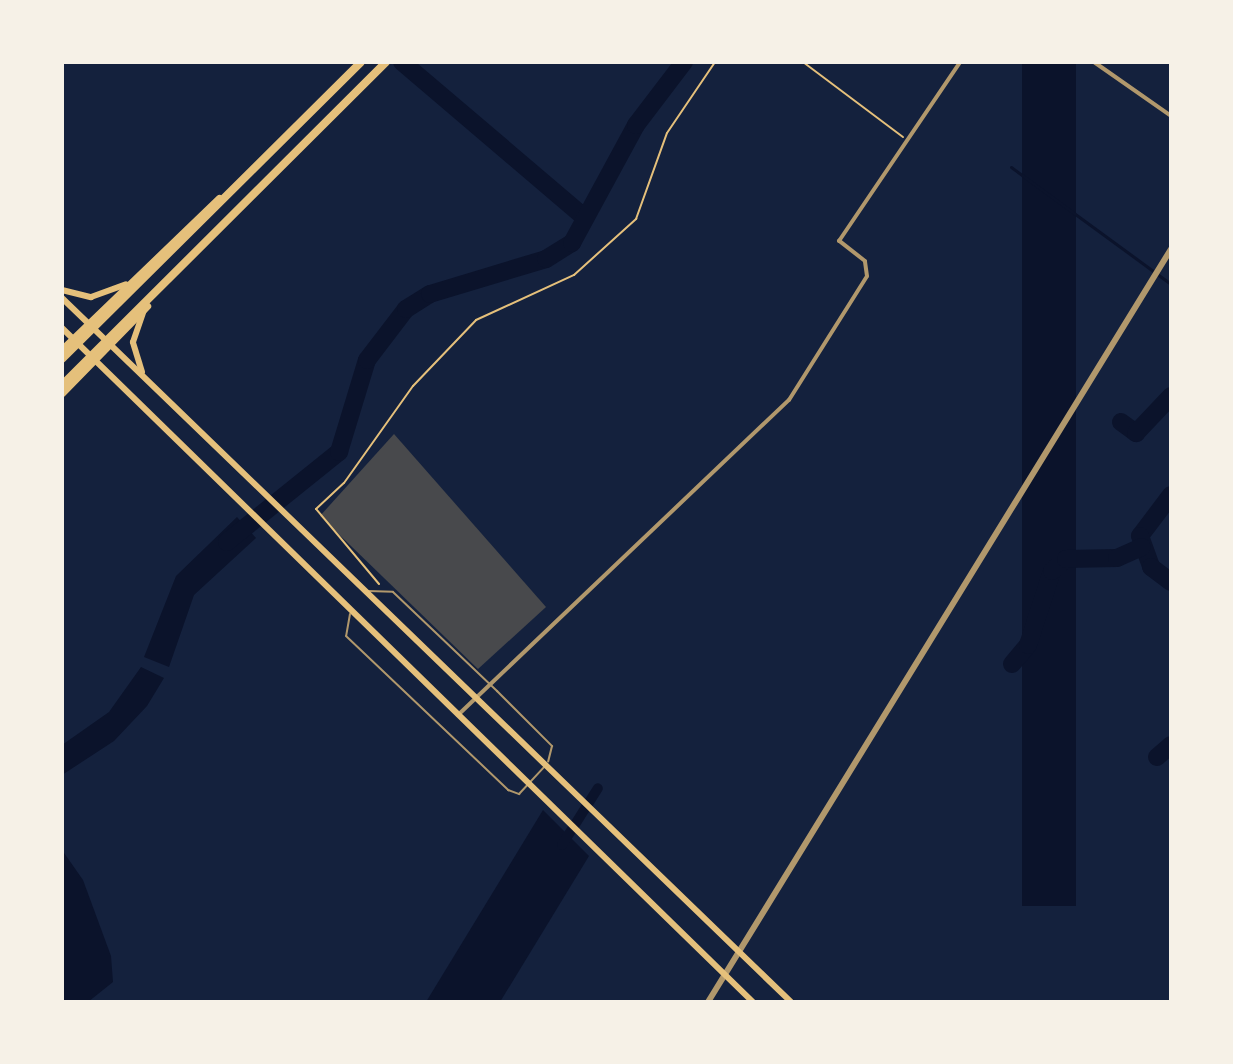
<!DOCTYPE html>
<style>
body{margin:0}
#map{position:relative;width:1233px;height:1064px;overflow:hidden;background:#14213d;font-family:Overpass,sans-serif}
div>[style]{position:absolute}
.water>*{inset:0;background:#0b132b;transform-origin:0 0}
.stream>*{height:3px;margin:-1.5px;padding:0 1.5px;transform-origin:1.5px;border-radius:1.5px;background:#0b132b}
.canal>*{height:10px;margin:-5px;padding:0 5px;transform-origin:5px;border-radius:5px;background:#0b132b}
.river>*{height:18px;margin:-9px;padding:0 9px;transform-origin:9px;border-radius:9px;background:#0b132b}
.building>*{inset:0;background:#48494c}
.path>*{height:2px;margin:-1px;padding:0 1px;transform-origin:1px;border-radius:1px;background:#e5c07b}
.service>*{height:2px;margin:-1px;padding:0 1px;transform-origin:1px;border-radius:1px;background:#b1986c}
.minor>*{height:4px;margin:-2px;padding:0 2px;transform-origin:2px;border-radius:2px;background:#b1986c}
.tertiary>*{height:6px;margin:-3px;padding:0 3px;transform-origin:3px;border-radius:3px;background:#b1986c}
.secondary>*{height:6px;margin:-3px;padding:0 3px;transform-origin:3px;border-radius:3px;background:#e5c07b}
.primary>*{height:7px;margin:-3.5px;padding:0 3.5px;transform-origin:3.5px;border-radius:3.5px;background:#e5c07b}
.motorway>*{height:8px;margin:-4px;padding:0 4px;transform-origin:4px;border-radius:4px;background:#e5c07b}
span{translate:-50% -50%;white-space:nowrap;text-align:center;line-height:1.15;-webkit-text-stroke:8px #f6f1e7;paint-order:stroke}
.frame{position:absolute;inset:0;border:64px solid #f6f1e7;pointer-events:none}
</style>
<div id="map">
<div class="water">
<div style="left:1022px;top:62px;width:54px;height:844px"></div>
<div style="clip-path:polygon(237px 517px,256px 538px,194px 595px,169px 667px,144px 657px,176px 576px)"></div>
<div style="clip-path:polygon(141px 667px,164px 678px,147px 706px,114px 741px,62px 775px,62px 745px,109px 712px)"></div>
<div style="clip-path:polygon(543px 810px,589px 856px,500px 1002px,426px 1002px)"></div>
<div style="clip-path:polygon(62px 850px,83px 880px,111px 956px,113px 982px,88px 1002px,62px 1002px)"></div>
</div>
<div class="stream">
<div style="left:1011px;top:167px;width:198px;rotate:36.2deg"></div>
</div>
<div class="canal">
<div style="left:562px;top:845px;width:67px;rotate:-57.7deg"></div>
</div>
<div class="river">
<div style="left:402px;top:62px;width:240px;rotate:40.4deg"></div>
<div style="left:1121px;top:422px;width:19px;rotate:36deg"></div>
<div style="left:1136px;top:433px;width:51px;rotate:-46.6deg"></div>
<div style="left:1171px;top:495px;width:51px;rotate:127.1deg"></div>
<div style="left:1140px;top:536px;width:33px;rotate:70deg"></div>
<div style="left:1151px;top:567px;width:25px;rotate:37deg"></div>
<div style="left:227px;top:542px;width:144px;rotate:-38.8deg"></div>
<div style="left:339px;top:452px;width:96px;rotate:-73.1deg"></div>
<div style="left:367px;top:360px;width:64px;rotate:-52.6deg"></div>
<div style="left:406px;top:309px;width:28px;rotate:-32deg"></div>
<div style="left:430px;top:294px;width:121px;rotate:-16.8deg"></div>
<div style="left:546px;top:259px;width:31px;rotate:-32deg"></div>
<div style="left:572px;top:243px;width:134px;rotate:-61.5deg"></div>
<div style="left:636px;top:125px;width:79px;rotate:-52.7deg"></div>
<div style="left:1012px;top:664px;width:25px;rotate:-50deg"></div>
<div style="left:1028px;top:645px;width:78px;rotate:-72deg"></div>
<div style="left:1052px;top:571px;width:18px;rotate:-41deg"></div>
<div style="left:1066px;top:559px;width:51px;rotate:-1.1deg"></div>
<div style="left:1117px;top:558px;width:27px;rotate:-24deg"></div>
<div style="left:1157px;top:757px;width:18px;rotate:-41deg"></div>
</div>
<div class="building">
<div style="clip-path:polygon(394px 434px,546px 607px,478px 669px,320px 516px)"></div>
</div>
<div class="path">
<div style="left:803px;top:62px;width:125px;rotate:36.9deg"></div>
<div style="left:379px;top:584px;width:98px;rotate:-130deg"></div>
<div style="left:316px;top:509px;width:38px;rotate:-43deg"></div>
<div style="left:344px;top:483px;width:119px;rotate:-54.6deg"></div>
<div style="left:413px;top:386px;width:91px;rotate:-46.3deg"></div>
<div style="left:476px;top:320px;width:108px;rotate:-24.7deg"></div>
<div style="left:574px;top:275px;width:84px;rotate:-42.1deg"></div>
<div style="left:636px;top:219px;width:91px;rotate:-70.2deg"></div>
<div style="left:667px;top:133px;width:86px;rotate:-55.9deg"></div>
</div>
<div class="service">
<div style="left:368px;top:591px;width:25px;rotate:2deg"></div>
<div style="left:393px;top:592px;width:144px;rotate:43.6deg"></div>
<div style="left:497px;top:691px;width:78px;rotate:45deg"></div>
<div style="left:552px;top:746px;width:16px;rotate:104deg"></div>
<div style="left:350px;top:614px;width:22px;rotate:100deg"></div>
<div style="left:346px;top:636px;width:224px;rotate:43.5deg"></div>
<div style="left:508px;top:790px;width:12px;rotate:20deg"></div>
<div style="left:519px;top:794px;width:37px;rotate:-47deg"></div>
</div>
<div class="minor">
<div style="left:1094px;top:62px;width:94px;rotate:35deg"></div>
<div style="left:458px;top:715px;width:457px;rotate:-43.6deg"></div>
<div style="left:789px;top:400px;width:146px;rotate:-57.8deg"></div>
<div style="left:867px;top:276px;width:15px;rotate:-98deg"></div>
<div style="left:865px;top:261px;width:33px;rotate:-142deg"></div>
<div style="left:839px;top:241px;width:216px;rotate:-55.9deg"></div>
</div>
<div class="tertiary">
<div style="left:708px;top:1002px;width:884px;rotate:-58.41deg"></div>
</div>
<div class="secondary">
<div style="left:62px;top:290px;width:30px;rotate:14deg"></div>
<div style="left:91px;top:297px;width:37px;rotate:-20deg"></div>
<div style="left:62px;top:298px;width:1013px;rotate:44deg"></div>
<div style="left:62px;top:328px;width:965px;rotate:44.29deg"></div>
<div style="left:142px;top:372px;width:31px;rotate:-107deg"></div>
<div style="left:133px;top:342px;width:34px;rotate:-71deg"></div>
</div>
<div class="primary">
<div style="left:62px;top:349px;width:218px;rotate:-43.9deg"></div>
<div style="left:62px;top:393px;width:122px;rotate:-45.7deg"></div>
</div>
<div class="motorway">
<div style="left:62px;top:359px;width:421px;rotate:-44.8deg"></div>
<div style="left:62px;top:385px;width:457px;rotate:-44.9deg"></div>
</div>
<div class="frame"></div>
</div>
